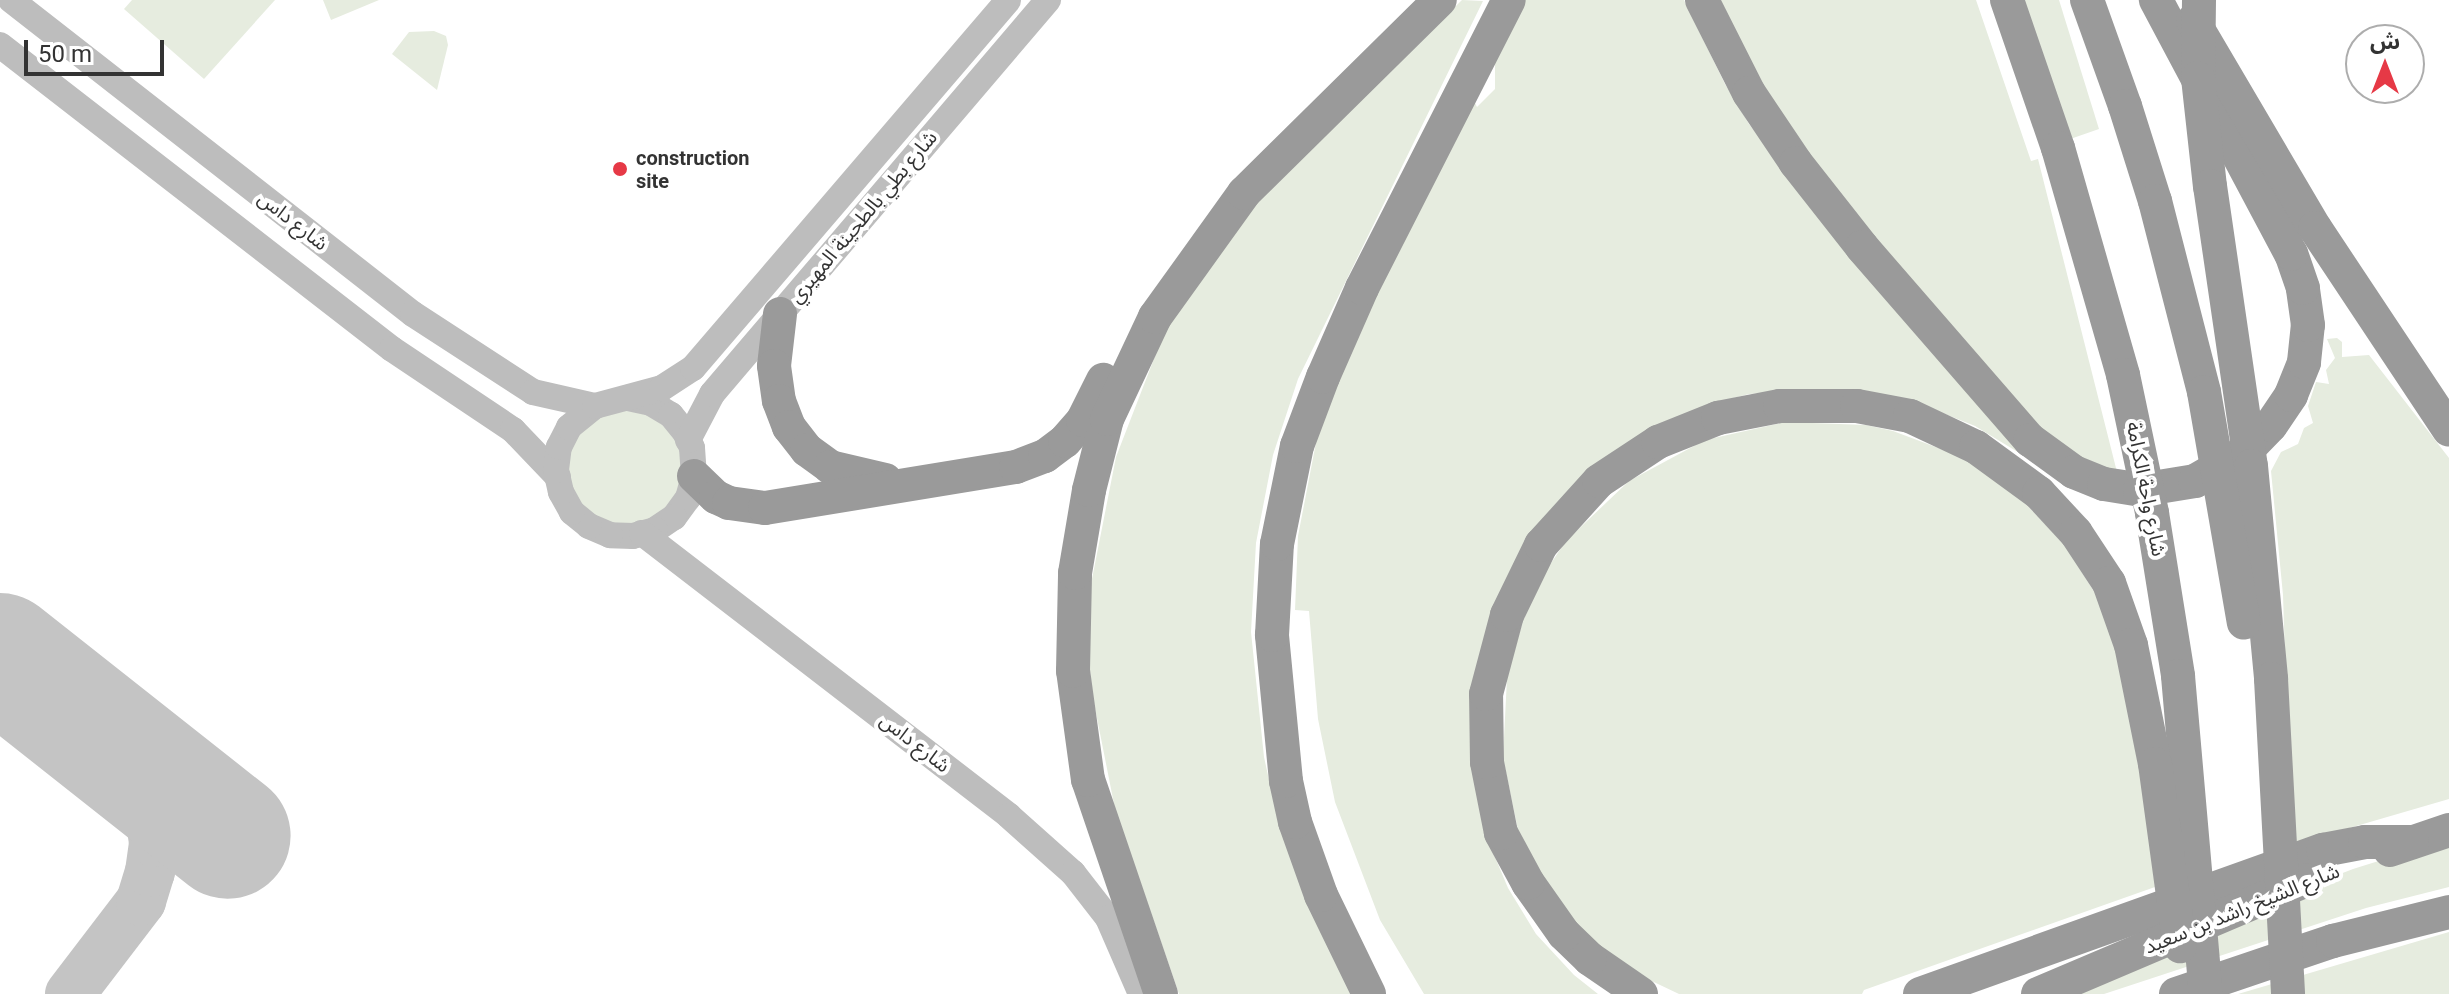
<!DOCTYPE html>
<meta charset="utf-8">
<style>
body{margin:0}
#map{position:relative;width:2449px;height:994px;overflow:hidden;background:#fff;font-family:Roboto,"Noto Sans Arabic",sans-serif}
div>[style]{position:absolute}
.green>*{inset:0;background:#e6ecdf}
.round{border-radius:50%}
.taxiway>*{height:50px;margin:-25px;padding:0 25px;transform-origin:25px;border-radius:25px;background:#c4c4c4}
.runway>*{height:126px;margin:-63px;padding:0 63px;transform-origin:63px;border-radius:63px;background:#c4c4c4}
.secondary>*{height:26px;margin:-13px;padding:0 13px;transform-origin:13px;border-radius:13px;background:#bdbdbd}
.highway>*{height:34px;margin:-17px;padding:0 17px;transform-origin:17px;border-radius:17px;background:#9a9a9a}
.highway-bridge>*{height:34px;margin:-17px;padding:0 17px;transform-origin:17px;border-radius:17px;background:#9a9a9a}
.dots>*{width:22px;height:22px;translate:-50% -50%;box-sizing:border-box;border:4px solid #fff;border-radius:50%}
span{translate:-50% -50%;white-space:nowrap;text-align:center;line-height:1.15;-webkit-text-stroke:8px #fff;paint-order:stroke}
.poi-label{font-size:20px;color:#333;font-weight:700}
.left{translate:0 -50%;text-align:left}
.street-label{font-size:20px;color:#333}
.north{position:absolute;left:2345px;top:24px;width:80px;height:80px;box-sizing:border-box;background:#fff;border:2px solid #adadad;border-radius:50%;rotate:0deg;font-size:22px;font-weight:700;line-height:32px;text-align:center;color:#333}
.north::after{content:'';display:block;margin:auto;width:28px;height:36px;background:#e63946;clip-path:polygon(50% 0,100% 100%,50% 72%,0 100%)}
.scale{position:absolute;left:24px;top:40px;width:140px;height:36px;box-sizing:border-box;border:4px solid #333;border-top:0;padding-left:10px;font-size:24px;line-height:28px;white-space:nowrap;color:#333;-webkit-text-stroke:6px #fff;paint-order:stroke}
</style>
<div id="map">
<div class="green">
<div style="clip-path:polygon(132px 0,275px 0,204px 79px,124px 9px)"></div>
<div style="clip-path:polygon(323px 0,379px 0,331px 20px)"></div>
<div style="clip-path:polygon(1462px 0,1483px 1px,1298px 379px,1273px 455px,1256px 543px,1251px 632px,1264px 757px,1273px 798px,1354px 994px,1179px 994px,1115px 809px,1093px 698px,1089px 662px,1091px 584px,1116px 457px,1164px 333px,1235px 225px)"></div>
<div style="clip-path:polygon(1525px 0,1684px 0,1725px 84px,1749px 124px,1873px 284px,2021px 454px,1975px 426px,1925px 406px,1838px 389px,1749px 394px,1722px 401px,1511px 574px,1487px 838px,1508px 888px,1536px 934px,1574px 975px,1598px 994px,1424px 994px,1380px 920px,1335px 802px,1318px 719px,1309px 611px,1295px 610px,1298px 536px,1319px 427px,1345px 358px,1474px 101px,1477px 107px,1495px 89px,1495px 61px)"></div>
<div style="clip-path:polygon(1715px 0,1976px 0,2031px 161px,2038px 159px,2118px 476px,2062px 455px,1897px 270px,1777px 111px)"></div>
<div style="clip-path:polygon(2005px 0,2059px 0,2099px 129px,2053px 145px)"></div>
<div style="clip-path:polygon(434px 31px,446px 36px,448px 45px,437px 90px,392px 54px,409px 32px)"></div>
<div style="clip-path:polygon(2337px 338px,2342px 342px,2342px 357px,2369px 355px,2449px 458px,2449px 799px,2291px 845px,2283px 595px,2271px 471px,2281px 452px,2298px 444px,2304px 428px,2313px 423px,2308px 406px,2316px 382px,2329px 384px,2326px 370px,2335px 358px,2327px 339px)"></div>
<div class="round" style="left:568px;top:411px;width:114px;height:114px"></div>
<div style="clip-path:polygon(1785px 422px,1866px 425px,1893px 431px,1949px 452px,1976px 466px,2024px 502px,2064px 544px,2095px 593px,2118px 655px,2146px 808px,2155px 887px,1864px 990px,1862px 994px,1679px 994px,1637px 974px,1593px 941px,1558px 903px,1519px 835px,1503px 758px,1507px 678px,1523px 620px,1549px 566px,1566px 541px,1629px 481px,1705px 440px)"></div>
<div style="clip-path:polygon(2449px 839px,2449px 887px,2366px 908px,2104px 994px,2043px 994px,2136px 953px,2353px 869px)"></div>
<div style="clip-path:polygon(2449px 932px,2449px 994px,2238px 994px)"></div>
</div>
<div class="taxiway">
<div style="left:70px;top:994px;width:117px;rotate:-52.6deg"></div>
<div style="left:141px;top:901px;width:30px;rotate:-73deg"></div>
<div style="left:150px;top:872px;width:30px;rotate:-82deg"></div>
<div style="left:154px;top:842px;width:26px;rotate:-99deg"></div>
<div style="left:150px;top:816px;width:28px;rotate:-111deg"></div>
<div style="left:140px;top:790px;width:57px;rotate:-121.5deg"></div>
</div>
<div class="runway">
<div style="left:0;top:656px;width:290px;rotate:38.3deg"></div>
</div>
<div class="secondary">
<div style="left:11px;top:0;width:510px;rotate:37.99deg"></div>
<div style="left:413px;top:314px;width:143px;rotate:33deg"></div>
<div style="left:533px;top:392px;width:64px;rotate:12.7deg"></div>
<div style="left:0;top:45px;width:496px;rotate:37.8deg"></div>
<div style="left:392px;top:349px;width:146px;rotate:33.8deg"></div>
<div style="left:513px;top:430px;width:65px;rotate:46.2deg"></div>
<div style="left:628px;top:398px;width:24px;rotate:12deg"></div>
<div style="left:651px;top:403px;width:23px;rotate:31deg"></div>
<div style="left:671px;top:415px;width:22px;rotate:51deg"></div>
<div style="left:685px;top:432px;width:17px;rotate:66deg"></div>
<div style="left:692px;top:448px;width:28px;rotate:86deg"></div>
<div style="left:694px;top:476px;width:23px;rotate:105deg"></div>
<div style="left:688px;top:498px;width:24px;rotate:126deg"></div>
<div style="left:674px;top:517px;width:23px;rotate:146deg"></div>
<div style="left:655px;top:530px;width:23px;rotate:165deg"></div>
<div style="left:633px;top:536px;width:23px;rotate:-178deg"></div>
<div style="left:610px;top:535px;width:23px;rotate:-157deg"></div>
<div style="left:589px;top:526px;width:22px;rotate:-141deg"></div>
<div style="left:572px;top:512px;width:23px;rotate:-119deg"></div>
<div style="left:561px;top:492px;width:23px;rotate:-103deg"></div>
<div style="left:556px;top:470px;width:23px;rotate:-83deg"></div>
<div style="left:559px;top:447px;width:22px;rotate:-63deg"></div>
<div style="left:569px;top:427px;width:33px;rotate:-39deg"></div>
<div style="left:595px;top:406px;width:69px;rotate:-15deg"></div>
<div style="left:662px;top:388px;width:37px;rotate:-33deg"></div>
<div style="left:693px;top:368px;width:484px;rotate:-49.4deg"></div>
<div style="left:688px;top:440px;width:52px;rotate:-62.4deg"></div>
<div style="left:712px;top:394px;width:518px;rotate:-49.54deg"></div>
<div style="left:642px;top:533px;width:463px;rotate:37.6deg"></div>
<div style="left:1009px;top:816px;width:86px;rotate:41.7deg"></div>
<div style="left:1073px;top:873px;width:57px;rotate:52.1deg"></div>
<div style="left:1108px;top:918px;width:83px;rotate:66.5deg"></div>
</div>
<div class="highway">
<div style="left:1702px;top:0;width:104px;rotate:63.2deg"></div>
<div style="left:1749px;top:93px;width:84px;rotate:56.1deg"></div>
<div style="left:1796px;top:163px;width:107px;rotate:51.8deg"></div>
<div style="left:1862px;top:247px;width:256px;rotate:49deg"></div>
<div style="left:2030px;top:440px;width:54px;rotate:36deg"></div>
<div style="left:2074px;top:472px;width:32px;rotate:22deg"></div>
<div style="left:2104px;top:484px;width:36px;rotate:9deg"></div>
<div style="left:2140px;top:490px;width:56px;rotate:-9.3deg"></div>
<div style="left:2195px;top:481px;width:58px;rotate:-30.1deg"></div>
<div style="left:2245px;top:452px;width:37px;rotate:-46deg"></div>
<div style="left:2271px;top:425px;width:36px;rotate:-56deg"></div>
<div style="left:2291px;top:395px;width:35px;rotate:-68deg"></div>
<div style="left:2304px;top:362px;width:37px;rotate:-84deg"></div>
<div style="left:2308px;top:325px;width:37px;rotate:-98deg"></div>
<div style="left:2303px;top:288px;width:36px;rotate:-109deg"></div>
<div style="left:2291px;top:254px;width:288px;rotate:-118deg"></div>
<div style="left:2007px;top:0;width:157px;rotate:71deg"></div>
<div style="left:2087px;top:0;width:113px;rotate:70.3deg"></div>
<div style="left:2193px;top:21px;width:240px;rotate:59.5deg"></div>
<div style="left:2315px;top:228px;width:242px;rotate:56.4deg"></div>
<div style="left:780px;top:314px;width:52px;rotate:96.6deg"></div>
<div style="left:774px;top:366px;width:35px;rotate:82deg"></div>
<div style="left:779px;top:401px;width:28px;rotate:69deg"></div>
<div style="left:789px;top:427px;width:29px;rotate:52deg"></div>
<div style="left:807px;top:450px;width:29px;rotate:36deg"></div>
<div style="left:830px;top:467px;width:57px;rotate:13.3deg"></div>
<div style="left:694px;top:476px;width:30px;rotate:44deg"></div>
<div style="left:716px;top:497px;width:14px;rotate:25deg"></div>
<div style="left:729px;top:503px;width:36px;rotate:8deg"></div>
<div style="left:765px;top:508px;width:254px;rotate:-9.3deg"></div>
<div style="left:1016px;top:467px;width:31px;rotate:-21deg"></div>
<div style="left:1045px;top:456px;width:25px;rotate:-37deg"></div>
<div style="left:1065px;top:441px;width:28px;rotate:-49deg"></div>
<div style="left:1083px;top:420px;width:45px;rotate:-63.4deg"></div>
<div style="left:2390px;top:850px;width:62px;rotate:-18.7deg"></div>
<div style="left:1161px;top:994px;width:226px;rotate:-108.8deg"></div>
<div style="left:1088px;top:780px;width:110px;rotate:-97.8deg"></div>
<div style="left:1073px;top:671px;width:98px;rotate:-88.8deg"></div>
<div style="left:1075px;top:573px;width:84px;rotate:-80.4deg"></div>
<div style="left:1089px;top:490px;width:73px;rotate:-75.8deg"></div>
<div style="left:1107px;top:419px;width:113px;rotate:-64.8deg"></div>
<div style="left:1155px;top:317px;width:153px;rotate:-54.3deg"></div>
<div style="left:1244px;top:193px;width:275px;rotate:-44.6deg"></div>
<div style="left:1369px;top:994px;width:110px;rotate:-115.9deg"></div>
<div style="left:1321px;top:895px;width:77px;rotate:-109.6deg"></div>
<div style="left:1295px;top:822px;width:42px;rotate:-102.4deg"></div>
<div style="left:1286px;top:781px;width:147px;rotate:-95.5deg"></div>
<div style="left:1272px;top:635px;width:91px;rotate:-86.9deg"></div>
<div style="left:1277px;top:544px;width:100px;rotate:-78.5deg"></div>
<div style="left:1297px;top:446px;width:74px;rotate:-69.4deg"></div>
<div style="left:1323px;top:377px;width:97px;rotate:-66.3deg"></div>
<div style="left:1362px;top:288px;width:323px;rotate:-63deg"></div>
<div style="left:1641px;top:994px;width:62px;rotate:-145.5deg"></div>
<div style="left:1590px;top:959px;width:36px;rotate:-136deg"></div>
<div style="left:1564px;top:934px;width:62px;rotate:-125.2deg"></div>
<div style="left:1528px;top:883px;width:57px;rotate:-118.4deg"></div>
<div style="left:1501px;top:833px;width:72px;rotate:-101.2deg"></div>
<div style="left:1487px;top:762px;width:68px;rotate:-90.8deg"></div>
<div style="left:1486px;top:694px;width:82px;rotate:-75.1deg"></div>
<div style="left:1507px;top:615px;width:78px;rotate:-64.1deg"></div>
<div style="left:1541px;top:545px;width:86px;rotate:-47.8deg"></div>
<div style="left:1599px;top:481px;width:71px;rotate:-33.5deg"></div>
<div style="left:1658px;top:442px;width:65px;rotate:-21.8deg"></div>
<div style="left:1718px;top:418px;width:63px;rotate:-11deg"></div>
<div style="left:1920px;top:994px;width:428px;rotate:-19.7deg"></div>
<div style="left:2323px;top:850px;width:43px;rotate:-10.8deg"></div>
<div style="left:2365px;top:842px;width:47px"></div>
<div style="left:2038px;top:994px;width:291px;rotate:-23deg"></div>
<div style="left:2176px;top:994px;width:166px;rotate:-18.7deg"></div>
<div style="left:2333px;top:941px;width:120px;rotate:-14deg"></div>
</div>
<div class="highway-bridge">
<div style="left:2199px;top:0;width:78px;rotate:90.7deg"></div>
<div style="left:2198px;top:78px;width:109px;rotate:83.7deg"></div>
<div style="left:2210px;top:186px;width:283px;rotate:81.7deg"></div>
<div style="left:2251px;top:466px;width:214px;rotate:84.6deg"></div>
<div style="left:2271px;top:679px;width:315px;rotate:86.9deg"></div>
<div style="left:2125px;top:106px;width:100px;rotate:72.5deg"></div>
<div style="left:2155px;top:201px;width:197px;rotate:75.6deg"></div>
<div style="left:2204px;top:392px;width:234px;rotate:80.2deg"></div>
<div style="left:2058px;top:148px;width:236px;rotate:74deg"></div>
<div style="left:2123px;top:375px;width:141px;rotate:78.1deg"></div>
<div style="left:2152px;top:513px;width:165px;rotate:80.9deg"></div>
<div style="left:2178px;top:676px;width:319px;rotate:85deg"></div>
<div style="left:1780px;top:406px;width:77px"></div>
<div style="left:1857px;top:406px;width:54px;rotate:10.7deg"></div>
<div style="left:1910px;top:416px;width:73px;rotate:25.2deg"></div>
<div style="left:1976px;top:447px;width:78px;rotate:36.1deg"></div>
<div style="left:2039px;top:493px;width:54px;rotate:47.2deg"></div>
<div style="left:2076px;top:533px;width:60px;rotate:56.6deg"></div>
<div style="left:2109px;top:583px;width:66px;rotate:70.5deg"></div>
<div style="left:2131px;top:645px;width:121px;rotate:78.6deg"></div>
<div style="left:2155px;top:764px;width:184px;rotate:82.2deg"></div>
</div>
<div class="dots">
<div style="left:620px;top:169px;background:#e63946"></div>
</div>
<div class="poi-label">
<span class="left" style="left:636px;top:170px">construction<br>site</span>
</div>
<div class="street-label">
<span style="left:863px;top:217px;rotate:-50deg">شارع بطي بالطحينة المهيري</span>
<span style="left:293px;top:221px;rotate:38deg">شارع داس</span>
<span style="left:2146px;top:489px;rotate:79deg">شارع واحة الكرامة</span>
<span style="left:915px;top:743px;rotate:38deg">شارع داس</span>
<span style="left:2242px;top:909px;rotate:-22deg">شارع الشيخ راشد بن سعيد</span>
</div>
<div class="north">ش</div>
<div class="scale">50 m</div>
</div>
